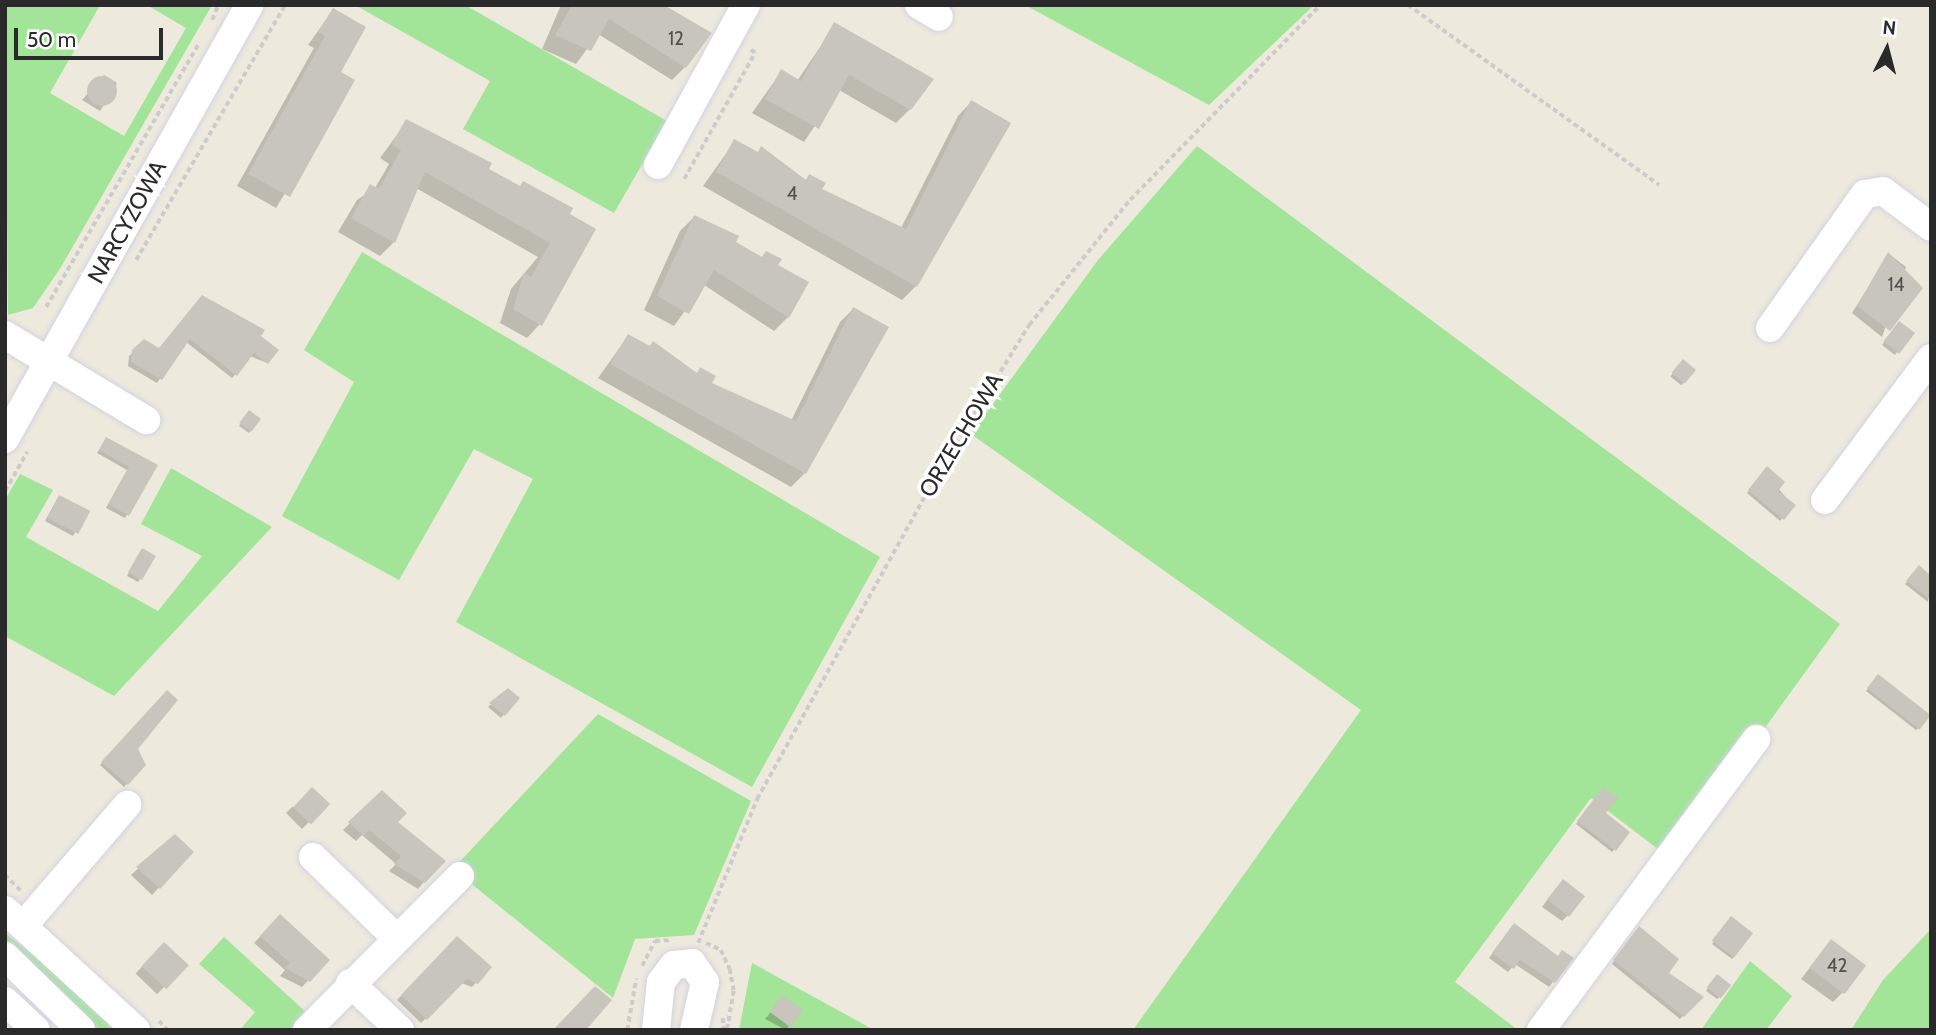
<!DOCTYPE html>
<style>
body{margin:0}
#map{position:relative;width:1936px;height:1035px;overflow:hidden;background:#ede9dc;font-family:Cabin,sans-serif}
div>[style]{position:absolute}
.green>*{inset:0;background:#a2e498}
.shadow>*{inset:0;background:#0003;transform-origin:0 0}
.building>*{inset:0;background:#c8c5bc;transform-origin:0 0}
.round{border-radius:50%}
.path>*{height:3.5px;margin-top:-1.75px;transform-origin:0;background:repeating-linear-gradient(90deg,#ccc 0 5px,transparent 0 8.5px)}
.roads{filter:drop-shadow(0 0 2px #d2d1e3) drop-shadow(0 0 2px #d2d1e3)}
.minor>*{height:28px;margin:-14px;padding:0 14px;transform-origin:14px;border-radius:14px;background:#fff}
span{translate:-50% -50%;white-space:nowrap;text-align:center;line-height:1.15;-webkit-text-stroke:7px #fff;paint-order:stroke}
.number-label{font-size:19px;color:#52514e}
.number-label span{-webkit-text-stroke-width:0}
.street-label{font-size:23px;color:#2a2a2a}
.frame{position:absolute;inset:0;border:7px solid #2a2a2a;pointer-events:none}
.north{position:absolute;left:1852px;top:14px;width:70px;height:70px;-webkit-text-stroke:5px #fff;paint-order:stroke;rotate:6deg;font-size:19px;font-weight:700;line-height:28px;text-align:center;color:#2a2a2a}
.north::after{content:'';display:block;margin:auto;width:24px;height:32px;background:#2a2a2a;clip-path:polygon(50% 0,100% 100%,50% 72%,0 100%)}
.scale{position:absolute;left:14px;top:28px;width:149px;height:32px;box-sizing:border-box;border:4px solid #2a2a2a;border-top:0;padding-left:9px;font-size:21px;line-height:24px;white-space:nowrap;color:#2a2a2a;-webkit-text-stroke:5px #fff;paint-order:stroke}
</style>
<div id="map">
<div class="green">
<div style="clip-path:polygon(5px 5px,99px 7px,50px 93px,124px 136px,186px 28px,147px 5px,212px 5px,61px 267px,33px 308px,8px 315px)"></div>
<div style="clip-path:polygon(355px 5px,465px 5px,667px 121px,614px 213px,463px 129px,490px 81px)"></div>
<div style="clip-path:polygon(1025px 5px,1314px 5px,1209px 105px)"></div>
<div style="clip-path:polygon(1197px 146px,1840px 624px,1762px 732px,1658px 849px,1591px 798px,1455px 982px,1518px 1030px,1133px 1030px,1361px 710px,971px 434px,1098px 260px)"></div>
<div style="clip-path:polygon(362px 252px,880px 557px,752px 787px,456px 622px,533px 479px,474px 449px,399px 580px,282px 516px,354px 382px,304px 350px)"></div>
<div style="clip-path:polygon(171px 468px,272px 527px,114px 696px,5px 636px,5px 500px,20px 474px,53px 490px,26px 537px,158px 611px,202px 556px,141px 524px)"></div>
<div style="clip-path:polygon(598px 714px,751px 801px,694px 935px,635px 939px,613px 998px,453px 869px)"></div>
<div style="clip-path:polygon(1931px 929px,1931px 1030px,1851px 1030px,1883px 980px)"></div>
<div style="clip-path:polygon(5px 933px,71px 984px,120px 1030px,94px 1030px,5px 944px)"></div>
<div style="clip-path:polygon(224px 937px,308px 1014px,294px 1030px,240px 1030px,255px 1012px,199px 964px)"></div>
<div style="clip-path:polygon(1750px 961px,1792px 996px,1766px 1030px,1701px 1030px)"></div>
<div style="clip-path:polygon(752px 963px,874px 1030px,739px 1030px)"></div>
</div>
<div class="shadow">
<div style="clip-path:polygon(561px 5px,659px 5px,685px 67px,672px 80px,598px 34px,576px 64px,542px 49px)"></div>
<div style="clip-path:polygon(333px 10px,339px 73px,353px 81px,276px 208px,237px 186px,314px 48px,308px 45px)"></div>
<div style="clip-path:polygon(835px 25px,910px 109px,896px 123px,839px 90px,804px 142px,752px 113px,781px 72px,797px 81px)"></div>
<div style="clip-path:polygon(104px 75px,117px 83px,100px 111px,82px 100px)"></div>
<div style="clip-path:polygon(971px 102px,916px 286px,902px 300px,703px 186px,735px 141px,756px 154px,761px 149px,805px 181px,810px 176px,820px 190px,901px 228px,958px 116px)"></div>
<div style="clip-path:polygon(407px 121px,519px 188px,570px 209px,540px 324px,527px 338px,500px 323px,511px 289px,538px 257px,416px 188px,394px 242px,380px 256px,338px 232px,357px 200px,375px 188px,389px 164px,380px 158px)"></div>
<div style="clip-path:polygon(694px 217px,761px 258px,766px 253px,776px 266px,788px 317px,774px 331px,704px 285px,674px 326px,644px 310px,680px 231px)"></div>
<div style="clip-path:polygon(1889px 254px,1906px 267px,1882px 337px,1852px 313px)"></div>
<div style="clip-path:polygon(198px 301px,259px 337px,267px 363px,250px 356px,232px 378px,186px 342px,157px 383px,128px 366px,129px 356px,144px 342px,159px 350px)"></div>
<div style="clip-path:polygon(853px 309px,805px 473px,791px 487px,598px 378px,628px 336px,648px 347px,653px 343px,696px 374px,701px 369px,710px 384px,791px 421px,840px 322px)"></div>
<div style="clip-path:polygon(1895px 327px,1897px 352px,1895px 355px,1882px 345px)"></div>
<div style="left:1683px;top:361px;width:14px;height:20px;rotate:39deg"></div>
<div style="clip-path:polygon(246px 415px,259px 420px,249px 433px,239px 426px)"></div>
<div style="clip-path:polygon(104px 442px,155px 466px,125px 518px,106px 508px,127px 470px,97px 453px)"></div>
<div style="clip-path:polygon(1764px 471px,1793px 506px,1780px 521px,1747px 493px)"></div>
<div style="clip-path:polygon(57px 499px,75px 533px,73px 536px,45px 521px)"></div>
<div style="clip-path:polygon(140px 553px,154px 556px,138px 582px,127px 576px)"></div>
<div style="clip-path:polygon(1919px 568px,1931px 578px,1928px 602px,1905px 584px)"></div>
<div style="clip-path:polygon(1876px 679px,1919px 728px,1916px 730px,1866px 691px)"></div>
<div style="clip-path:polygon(508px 690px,517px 698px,501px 718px,488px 707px)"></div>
<div style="clip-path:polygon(168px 693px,136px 749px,144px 765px,124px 787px,100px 765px)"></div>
<div style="clip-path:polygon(382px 792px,424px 882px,418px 889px,389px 871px,396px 864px,362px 835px,356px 841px,343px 830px)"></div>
<div style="clip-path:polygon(1601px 792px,1603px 813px,1628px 832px,1612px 852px,1576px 824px)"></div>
<div style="clip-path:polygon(327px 804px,302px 829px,286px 813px,292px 807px)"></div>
<div style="clip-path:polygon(175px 836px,192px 852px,152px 895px,131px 875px)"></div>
<div style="clip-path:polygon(1556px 888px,1568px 915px,1562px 921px,1542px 907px)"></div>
<div style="clip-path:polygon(280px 916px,327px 960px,302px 987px,280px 976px,285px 970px,254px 943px)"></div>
<div style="clip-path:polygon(1728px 921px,1735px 956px,1732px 959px,1712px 944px)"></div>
<div style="clip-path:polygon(1510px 930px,1558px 957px,1571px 958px,1549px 987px,1515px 964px,1508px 972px,1489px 958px)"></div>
<div style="clip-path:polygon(1636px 931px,1667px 973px,1701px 997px,1680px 1019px,1612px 964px)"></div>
<div style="clip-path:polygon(458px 938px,490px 967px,472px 987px,461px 983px,421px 1023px,397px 1000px)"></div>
<div style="clip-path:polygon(1831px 941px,1843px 992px,1833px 1002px,1801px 979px)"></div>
<div style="left:164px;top:944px;width:30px;height:41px;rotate:44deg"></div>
<div style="clip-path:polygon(1715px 979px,1720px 997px,1717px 999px,1706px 991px)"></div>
<div style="clip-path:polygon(782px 998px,800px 1010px,786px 1030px,765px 1019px)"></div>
</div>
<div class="building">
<div style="clip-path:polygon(572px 5px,664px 5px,712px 33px,686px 68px,609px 19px,591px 51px,555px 35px)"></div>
<div style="clip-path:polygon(333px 8px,366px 27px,341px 72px,355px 80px,290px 197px,248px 174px,325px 36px,318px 32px)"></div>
<div style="clip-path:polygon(834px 22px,934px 79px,911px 110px,849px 75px,819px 129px,765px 99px,781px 69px,801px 81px)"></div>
<div class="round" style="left:87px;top:76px;width:30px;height:30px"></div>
<div style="clip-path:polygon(971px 100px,1011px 123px,917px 287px,716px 172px,734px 139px,758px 152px,761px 146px,806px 180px,809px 174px,826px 183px,822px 189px,906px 229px)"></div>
<div style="clip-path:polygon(406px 119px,492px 163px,489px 169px,520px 186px,523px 181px,573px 208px,570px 214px,596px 229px,542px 326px,513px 309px,524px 273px,531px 277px,550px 243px,425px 172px,395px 243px,351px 218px,370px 184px,379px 189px,401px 150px,392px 144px)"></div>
<div style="clip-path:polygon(694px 215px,739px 236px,736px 242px,762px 257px,766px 251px,782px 259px,778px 265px,809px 282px,789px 318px,714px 270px,689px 314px,657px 296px)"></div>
<div style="clip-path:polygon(1888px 252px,1923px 288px,1890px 331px,1857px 306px)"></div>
<div style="clip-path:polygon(202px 295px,265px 330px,261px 336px,279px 350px,268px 364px,254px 353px,237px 376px,190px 339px,162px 380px,131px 362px,132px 350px,144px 339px,159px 348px)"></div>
<div style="clip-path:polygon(853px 307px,889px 327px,806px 474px,610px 364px,628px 334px,650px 346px,653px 341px,697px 373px,700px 367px,716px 376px,712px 383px,796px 421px)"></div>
<div style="left:1899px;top:321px;width:20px;height:26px;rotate:37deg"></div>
<div style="left:1683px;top:359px;width:17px;height:18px;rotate:40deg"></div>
<div style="left:249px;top:410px;width:15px;height:16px;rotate:37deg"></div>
<div style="clip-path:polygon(106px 437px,158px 465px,129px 516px,108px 504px,129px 467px,99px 450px)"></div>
<div style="clip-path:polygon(1767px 466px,1785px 482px,1778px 491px,1796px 505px,1784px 520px,1748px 490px)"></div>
<div style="left:59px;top:495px;width:35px;height:26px;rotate:27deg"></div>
<div style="left:142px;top:548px;width:16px;height:28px;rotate:30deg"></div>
<div style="clip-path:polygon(1919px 565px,1931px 576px,1931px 600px,1906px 581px)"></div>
<div style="left:1878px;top:674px;width:67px;height:18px;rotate:38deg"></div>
<div style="clip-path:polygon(508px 688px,520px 698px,505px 716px,489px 703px)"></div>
<div style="clip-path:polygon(167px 690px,178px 700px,138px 749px,146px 765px,128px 785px,101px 762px)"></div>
<div style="left:312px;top:787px;width:25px;height:28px;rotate:43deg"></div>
<div style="clip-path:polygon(1603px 787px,1618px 798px,1606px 813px,1630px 832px,1616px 851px,1577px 821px)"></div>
<div style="clip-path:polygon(382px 790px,407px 813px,398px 822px,446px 861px,425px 883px,394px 864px,401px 856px,369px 830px,364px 836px,348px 822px)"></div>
<div style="clip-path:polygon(175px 834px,194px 852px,160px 889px,136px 867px)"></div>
<div style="left:1563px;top:879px;width:28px;height:26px;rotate:38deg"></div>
<div style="clip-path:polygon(280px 914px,330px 960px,310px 982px,285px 968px,290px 963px,260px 936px)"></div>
<div style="left:1731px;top:916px;width:28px;height:31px;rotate:38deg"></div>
<div style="clip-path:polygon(1514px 923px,1558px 956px,1562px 950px,1574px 958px,1555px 983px,1520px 960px,1514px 969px,1492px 953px)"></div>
<div style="clip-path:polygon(1639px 926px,1679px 959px,1669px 973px,1704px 997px,1684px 1017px,1613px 960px)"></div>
<div style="clip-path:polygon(457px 936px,492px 967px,478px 984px,467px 979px,427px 1020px,401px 995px)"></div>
<div style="left:1831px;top:939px;width:44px;height:36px;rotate:37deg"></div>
<div style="left:164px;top:942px;width:34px;height:33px;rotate:43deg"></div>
<div style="left:1717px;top:974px;width:18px;height:17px;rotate:38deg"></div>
<div style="clip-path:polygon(595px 986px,612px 1000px,592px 1023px,586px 1030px,553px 1030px)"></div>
<div style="left:782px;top:995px;width:26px;height:21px;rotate:36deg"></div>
</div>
<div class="path">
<div style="left:1408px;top:5px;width:309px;rotate:35.6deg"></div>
<div style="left:212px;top:20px;width:16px;rotate:-68deg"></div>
<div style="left:684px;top:179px;width:145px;rotate:-60.6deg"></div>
<div style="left:755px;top:53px;width:7px;rotate:-146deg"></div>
<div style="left:136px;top:260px;width:295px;rotate:-59.7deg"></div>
<div style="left:46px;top:307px;width:303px;rotate:-59.9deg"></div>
<div style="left:5px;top:491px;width:45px;rotate:-60.6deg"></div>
<div style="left:5px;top:875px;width:23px;rotate:45deg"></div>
<div style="left:698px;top:943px;width:156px;rotate:-67.7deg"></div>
<div style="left:757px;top:799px;width:373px;rotate:-61deg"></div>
<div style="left:938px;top:473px;width:174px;rotate:-58.4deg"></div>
<div style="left:1029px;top:325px;width:161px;rotate:-51.1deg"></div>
<div style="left:1130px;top:200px;width:272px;rotate:-45.7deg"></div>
<div style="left:706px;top:943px;width:17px;rotate:25deg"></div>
<div style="left:721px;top:950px;width:21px;rotate:65deg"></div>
<div style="left:730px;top:969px;width:22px;rotate:80deg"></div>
<div style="left:734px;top:991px;width:40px;rotate:100deg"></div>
<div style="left:642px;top:966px;width:28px;rotate:-63deg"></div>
<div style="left:655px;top:941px;width:16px;rotate:-4deg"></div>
<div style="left:723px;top:1018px;width:12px;rotate:85deg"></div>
<div style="left:159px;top:1021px;width:13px;rotate:45deg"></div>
<div style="left:627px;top:1030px;width:52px;rotate:-80deg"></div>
</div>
<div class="roads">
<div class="minor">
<div style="left:919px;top:5px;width:23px;rotate:31deg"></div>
<div style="left:658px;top:165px;width:183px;rotate:-61.2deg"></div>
<div style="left:1770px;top:328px;width:164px;rotate:-54.7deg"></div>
<div style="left:1865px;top:194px;width:18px;rotate:-9deg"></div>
<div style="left:1883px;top:191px;width:60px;rotate:36.9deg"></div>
<div style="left:5px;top:335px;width:165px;rotate:31.1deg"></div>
<div style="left:5px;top:439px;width:498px;rotate:-60.6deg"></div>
<div style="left:1825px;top:500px;width:177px;rotate:-53.3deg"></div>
<div style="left:313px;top:857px;width:115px;rotate:44.3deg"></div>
<div style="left:5px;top:910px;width:178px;rotate:42.5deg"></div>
<div style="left:23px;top:926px;width:160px;rotate:-49.3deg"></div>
<div style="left:5px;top:956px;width:106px;rotate:44.2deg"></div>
<div style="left:350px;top:983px;width:69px;rotate:43.2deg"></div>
<div style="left:5px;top:1001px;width:42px;rotate:43.1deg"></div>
<div style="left:307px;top:1030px;width:217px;rotate:-45.2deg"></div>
<div style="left:656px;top:1030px;width:48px;rotate:-84.1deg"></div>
<div style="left:661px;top:982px;width:21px;rotate:-53deg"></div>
<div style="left:674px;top:965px;width:18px;rotate:-6deg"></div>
<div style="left:692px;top:963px;width:23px;rotate:56deg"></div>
<div style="left:705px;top:982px;width:49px;rotate:102.9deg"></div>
<div style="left:1541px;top:1030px;width:362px;rotate:-53.5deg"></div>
</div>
</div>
<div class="number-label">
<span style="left:676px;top:39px">12</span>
<span style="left:792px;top:194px">4</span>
<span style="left:1896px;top:285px">14</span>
<span style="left:1837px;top:966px">42</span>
</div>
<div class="street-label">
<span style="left:127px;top:222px;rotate:-61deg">NARCYZOWA</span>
<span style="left:961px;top:435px;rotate:-59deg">ORZECHOWA</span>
</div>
<div class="frame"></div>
<div class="north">N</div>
<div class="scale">50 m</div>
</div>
